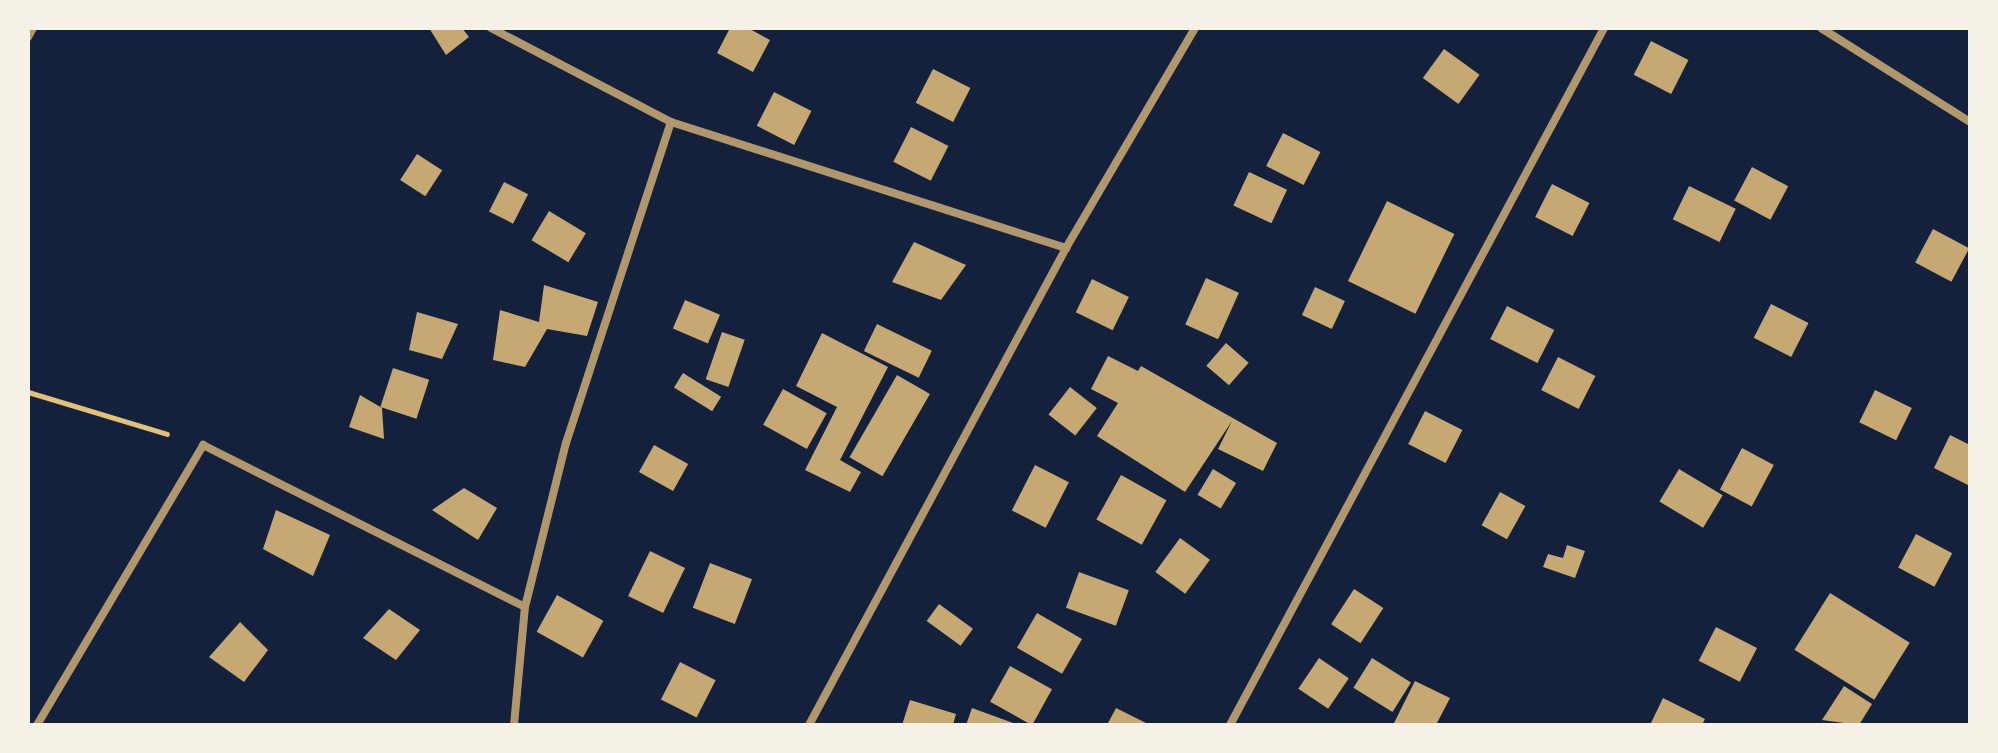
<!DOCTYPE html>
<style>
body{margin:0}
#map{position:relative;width:1998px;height:753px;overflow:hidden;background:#14213d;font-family:"Golos Text",sans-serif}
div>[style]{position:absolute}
.building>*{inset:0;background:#c6a872;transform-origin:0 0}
.path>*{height:5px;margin:-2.5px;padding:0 2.5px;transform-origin:2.5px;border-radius:2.5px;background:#e5c07b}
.minor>*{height:8px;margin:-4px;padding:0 4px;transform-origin:4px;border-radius:4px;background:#b1986c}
span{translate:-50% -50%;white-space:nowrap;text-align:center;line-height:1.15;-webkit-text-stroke:6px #f6f1e7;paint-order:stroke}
.frame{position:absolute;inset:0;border:30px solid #f6f1e7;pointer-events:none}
</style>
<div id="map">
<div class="building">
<div style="clip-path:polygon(429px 28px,462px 28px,469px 37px,446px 55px)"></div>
<div style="clip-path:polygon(730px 28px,748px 28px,770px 40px,753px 72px,717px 53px)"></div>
<div style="left:1651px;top:41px;width:42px;height:38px;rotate:27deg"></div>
<div style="left:1444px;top:49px;width:44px;height:36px;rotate:36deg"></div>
<div style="left:933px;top:69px;width:42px;height:38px;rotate:27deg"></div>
<div style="left:774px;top:92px;width:42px;height:38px;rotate:27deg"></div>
<div style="left:911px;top:127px;width:42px;height:39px;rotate:27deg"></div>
<div style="left:1283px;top:133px;width:42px;height:37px;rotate:27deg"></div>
<div style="left:417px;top:154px;width:30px;height:31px;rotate:33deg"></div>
<div style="left:1752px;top:167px;width:41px;height:38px;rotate:28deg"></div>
<div style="left:1249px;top:172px;width:42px;height:37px;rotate:25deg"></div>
<div style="left:504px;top:182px;width:27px;height:33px;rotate:27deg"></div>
<div style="left:1552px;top:184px;width:42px;height:37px;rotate:27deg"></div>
<div style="left:1689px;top:186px;width:52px;height:37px;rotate:26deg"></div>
<div style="left:1387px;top:201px;width:75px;height:89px;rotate:26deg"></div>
<div style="left:549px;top:211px;width:43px;height:34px;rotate:31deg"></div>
<div style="left:1933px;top:229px;width:41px;height:38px;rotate:28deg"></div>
<div style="clip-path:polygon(914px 242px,966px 265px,941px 300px,892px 282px)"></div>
<div style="left:1206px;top:278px;width:36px;height:51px;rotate:24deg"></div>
<div style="left:1092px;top:279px;width:41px;height:37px;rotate:26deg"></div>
<div style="clip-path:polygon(544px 285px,598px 302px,587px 336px,547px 329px,525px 367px,493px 360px,500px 310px,539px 322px)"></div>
<div style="left:1315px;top:287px;width:33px;height:31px;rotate:25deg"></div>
<div style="left:685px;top:300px;width:38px;height:31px;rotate:23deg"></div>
<div style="left:1771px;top:304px;width:42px;height:38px;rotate:27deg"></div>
<div style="left:1507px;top:306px;width:53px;height:37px;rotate:27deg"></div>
<div style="clip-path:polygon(417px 312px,458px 324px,442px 359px,409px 350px)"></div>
<div style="left:877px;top:324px;width:61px;height:30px;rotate:26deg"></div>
<div style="left:722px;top:332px;width:24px;height:50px;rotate:19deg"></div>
<div style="clip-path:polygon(822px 333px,888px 367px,840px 460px,861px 472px,850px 492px,805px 470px,837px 407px,796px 386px)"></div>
<div style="left:1226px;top:343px;width:30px;height:30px;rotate:41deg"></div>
<div style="clip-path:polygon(1108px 356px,1138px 371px,1141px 366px,1277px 443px,1263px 471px,1218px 449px,1232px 421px,1185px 492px,1097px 436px,1118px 403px,1091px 389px)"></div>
<div style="left:1558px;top:357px;width:42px;height:37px;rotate:27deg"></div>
<div style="left:393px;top:368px;width:38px;height:41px;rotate:18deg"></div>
<div style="left:683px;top:373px;width:45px;height:17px;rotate:32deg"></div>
<div style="left:897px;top:375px;width:38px;height:95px;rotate:30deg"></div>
<div style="left:1070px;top:387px;width:34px;height:35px;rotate:38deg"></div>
<div style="left:783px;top:389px;width:50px;height:41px;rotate:29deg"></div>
<div style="left:1875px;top:390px;width:41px;height:36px;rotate:26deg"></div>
<div style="clip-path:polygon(360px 395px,382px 408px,384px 439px,349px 427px)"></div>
<div style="left:1425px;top:411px;width:42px;height:37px;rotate:27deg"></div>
<div style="clip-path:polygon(1950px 435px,1970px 445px,1970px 486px,1934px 468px)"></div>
<div style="left:654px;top:445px;width:39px;height:31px;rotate:29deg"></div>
<div style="left:1742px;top:448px;width:36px;height:47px;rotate:28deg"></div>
<div style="left:1035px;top:465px;width:38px;height:51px;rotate:27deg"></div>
<div style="left:1213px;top:469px;width:27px;height:30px;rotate:31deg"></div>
<div style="left:1679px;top:469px;width:51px;height:38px;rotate:31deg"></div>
<div style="left:1121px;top:475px;width:52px;height:51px;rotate:29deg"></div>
<div style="clip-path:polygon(464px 488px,497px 508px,478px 540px,432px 510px)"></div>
<div style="left:1500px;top:492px;width:29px;height:38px;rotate:29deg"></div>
<div style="clip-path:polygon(276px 510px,330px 535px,313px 576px,263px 549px)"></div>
<div style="left:1916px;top:534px;width:41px;height:38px;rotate:28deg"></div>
<div style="left:1180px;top:538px;width:37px;height:42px;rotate:36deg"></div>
<div style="clip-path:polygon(1567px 545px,1585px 551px,1575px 578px,1543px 567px,1548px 554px,1563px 558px)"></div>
<div style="left:650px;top:551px;width:39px;height:50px;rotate:26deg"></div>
<div style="left:710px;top:563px;width:45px;height:48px;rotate:21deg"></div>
<div style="left:1079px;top:572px;width:53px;height:38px;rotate:20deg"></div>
<div style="left:1354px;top:589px;width:35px;height:42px;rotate:33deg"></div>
<div style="left:1830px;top:593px;width:94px;height:67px;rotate:32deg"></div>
<div style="left:557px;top:595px;width:53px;height:42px;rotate:29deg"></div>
<div style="left:939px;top:604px;width:42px;height:21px;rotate:36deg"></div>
<div style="clip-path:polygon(389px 609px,420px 630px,396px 660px,363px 638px)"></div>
<div style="left:1037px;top:613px;width:52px;height:40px;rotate:30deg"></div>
<div style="clip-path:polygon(240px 622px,268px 650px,244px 682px,209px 657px)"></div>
<div style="left:1716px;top:627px;width:46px;height:38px;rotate:27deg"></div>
<div style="left:1319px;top:658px;width:36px;height:37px;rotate:34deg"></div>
<div style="left:1372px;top:658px;width:46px;height:35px;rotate:32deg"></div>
<div style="left:680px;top:662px;width:40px;height:42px;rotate:27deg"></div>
<div style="left:1010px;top:666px;width:48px;height:41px;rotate:29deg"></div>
<div style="clip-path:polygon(1415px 681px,1450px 698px,1436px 725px,1393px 725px)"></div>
<div style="clip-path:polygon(1844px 686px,1872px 704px,1859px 725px,1822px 720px)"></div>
<div style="clip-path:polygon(1663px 698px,1705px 719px,1702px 725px,1650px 725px)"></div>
<div style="clip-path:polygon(910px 700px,956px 714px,953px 725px,902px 725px)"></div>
<div style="clip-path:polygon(972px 708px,1019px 725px,966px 725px)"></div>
<div style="clip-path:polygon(1116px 708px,1150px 725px,1107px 725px)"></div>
</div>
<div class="path">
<div style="left:28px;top:392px;width:145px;rotate:16.8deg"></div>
</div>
<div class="minor">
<div style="left:491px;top:28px;width:203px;rotate:27.6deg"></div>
<div style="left:671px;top:122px;width:415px;rotate:17.7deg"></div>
<div style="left:1821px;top:28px;width:176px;rotate:32.2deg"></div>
<div style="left:28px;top:37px;width:10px;rotate:-61deg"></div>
<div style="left:37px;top:725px;width:326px;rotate:-59.3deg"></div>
<div style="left:203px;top:445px;width:360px;rotate:26.7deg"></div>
<div style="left:514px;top:725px;width:119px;rotate:-84.7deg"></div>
<div style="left:525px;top:607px;width:169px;rotate:-76deg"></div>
<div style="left:566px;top:443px;width:338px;rotate:-71.9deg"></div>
<div style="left:809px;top:725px;width:542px;rotate:-61.68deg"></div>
<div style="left:1066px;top:248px;width:255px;rotate:-59.6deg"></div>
<div style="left:1230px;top:725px;width:791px;rotate:-61.78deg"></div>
</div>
<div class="frame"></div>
</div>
